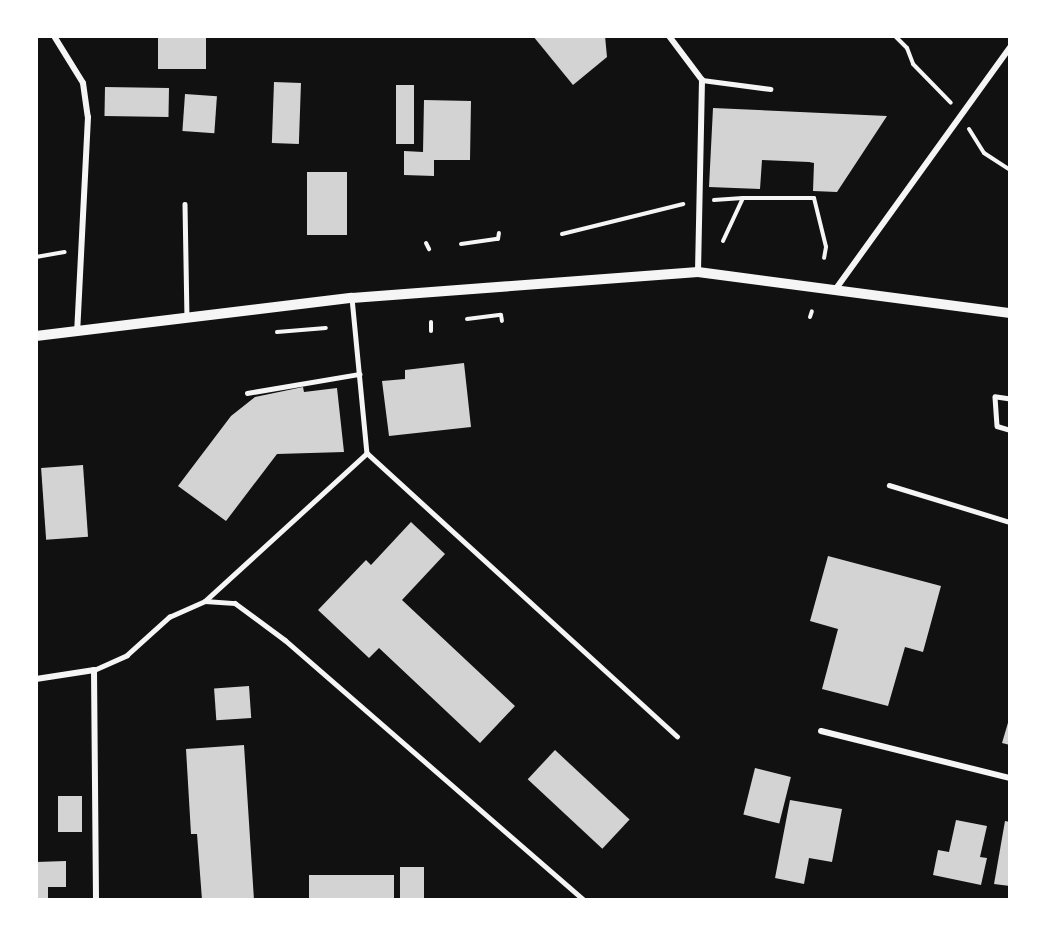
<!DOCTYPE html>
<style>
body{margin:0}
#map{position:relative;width:1046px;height:936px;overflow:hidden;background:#111;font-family:"Exo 2",sans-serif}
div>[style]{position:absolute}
.building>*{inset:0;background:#d3d3d3;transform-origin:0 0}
.path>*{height:4px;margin:-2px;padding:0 2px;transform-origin:2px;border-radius:2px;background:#f5f5f5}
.service>*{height:4.5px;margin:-2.25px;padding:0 2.25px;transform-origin:2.25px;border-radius:2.25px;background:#f5f5f5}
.minor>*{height:6px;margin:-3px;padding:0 3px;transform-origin:3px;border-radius:3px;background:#f5f5f5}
.tertiary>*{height:10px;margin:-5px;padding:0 5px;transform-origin:5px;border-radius:5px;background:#f5f5f5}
span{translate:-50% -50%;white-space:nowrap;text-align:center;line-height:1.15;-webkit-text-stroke:5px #fff;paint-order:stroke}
.frame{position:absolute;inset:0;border:38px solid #fff;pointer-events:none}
</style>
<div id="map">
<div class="building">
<div style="left:158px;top:36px;width:48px;height:33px"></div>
<div style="clip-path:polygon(533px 36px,605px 36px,607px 57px,573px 85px)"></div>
<div style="left:274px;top:82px;width:27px;height:61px;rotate:2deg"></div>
<div style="left:396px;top:85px;width:18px;height:59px"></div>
<div style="left:105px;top:87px;width:64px;height:29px;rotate:1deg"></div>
<div style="left:185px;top:94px;width:32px;height:37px;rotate:4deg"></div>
<div style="clip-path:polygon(424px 100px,471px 101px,470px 160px,434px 160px,434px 176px,404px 175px,404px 151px,423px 152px)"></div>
<div style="clip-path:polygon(713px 108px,887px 116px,837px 192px,813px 191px,814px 163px,809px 162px,762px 160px,760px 189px,709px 187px)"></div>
<div style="left:347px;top:172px;width:63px;height:40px;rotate:90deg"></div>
<div style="clip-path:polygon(464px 363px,471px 427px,389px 436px,382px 381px,405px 379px,405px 370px)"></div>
<div style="clip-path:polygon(303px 387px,304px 392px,337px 388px,344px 452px,277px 454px,226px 521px,178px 486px,231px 416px,255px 397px)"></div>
<div style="left:83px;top:465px;width:72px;height:42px;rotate:86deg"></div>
<div style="clip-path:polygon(411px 522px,445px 554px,402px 600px,515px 706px,480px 743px,379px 648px,369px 658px,318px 610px,366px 560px,371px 565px)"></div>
<div style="clip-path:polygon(828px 556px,941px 586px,923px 652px,905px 647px,888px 706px,822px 689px,838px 629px,810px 621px)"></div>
<div style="left:249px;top:686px;width:32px;height:35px;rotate:86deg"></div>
<div style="clip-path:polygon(1010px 716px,1010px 745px,1002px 743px)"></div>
<div style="clip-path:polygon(244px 745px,254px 900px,202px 900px,197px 834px,191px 834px,186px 749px)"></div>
<div style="left:555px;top:750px;width:102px;height:40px;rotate:43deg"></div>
<div style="left:755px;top:768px;width:37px;height:48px;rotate:14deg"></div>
<div style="left:58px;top:796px;width:24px;height:36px"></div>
<div style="clip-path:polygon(790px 800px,842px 809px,832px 862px,809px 858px,804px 884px,775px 878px)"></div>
<div style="clip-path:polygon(956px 820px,987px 826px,980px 857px,987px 858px,981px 885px,933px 875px,938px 850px,949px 852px)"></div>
<div style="clip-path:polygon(1005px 821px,1010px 822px,1010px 886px,994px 884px)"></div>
<div style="clip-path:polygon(66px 861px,66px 887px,48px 887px,48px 900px,36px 900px,36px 862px)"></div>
<div style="left:400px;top:867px;width:24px;height:33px"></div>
<div style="left:309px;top:875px;width:85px;height:25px"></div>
</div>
<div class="path">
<div style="left:895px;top:36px;width:17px;rotate:45deg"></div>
<div style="left:907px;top:48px;width:17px;rotate:69deg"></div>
<div style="left:913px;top:64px;width:54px;rotate:45.7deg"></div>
<div style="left:969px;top:129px;width:28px;rotate:58deg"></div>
<div style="left:984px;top:153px;width:31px;rotate:33deg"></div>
<div style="left:714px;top:200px;width:29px;rotate:-4deg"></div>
<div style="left:562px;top:234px;width:125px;rotate:-13.9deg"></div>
<div style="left:723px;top:241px;width:47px;rotate:-65.1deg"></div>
<div style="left:743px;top:198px;width:71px"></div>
<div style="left:814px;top:198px;width:50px;rotate:76.2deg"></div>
<div style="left:826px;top:247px;width:11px;rotate:100deg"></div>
<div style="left:426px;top:243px;width:7px;rotate:63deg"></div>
<div style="left:461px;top:244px;width:37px;rotate:-8deg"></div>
<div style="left:498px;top:239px;width:6px;rotate:-81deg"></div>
<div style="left:36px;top:257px;width:29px;rotate:-10deg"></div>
<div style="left:810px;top:317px;width:6px;rotate:-72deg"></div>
<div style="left:467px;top:319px;width:34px;rotate:-7deg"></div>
<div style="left:501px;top:315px;width:6px;rotate:81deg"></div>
<div style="left:431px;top:322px;width:9px;rotate:90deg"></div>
<div style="left:277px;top:332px;width:49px;rotate:-4.7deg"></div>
</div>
<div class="service">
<div style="left:702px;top:80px;width:69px;rotate:7.5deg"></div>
<div style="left:185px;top:204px;width:114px;rotate:89deg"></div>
<div style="left:352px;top:298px;width:156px;rotate:84.5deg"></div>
<div style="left:367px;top:453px;width:420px;rotate:42.4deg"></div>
<div style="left:247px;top:393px;width:114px;rotate:-9.6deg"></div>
<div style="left:1010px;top:399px;width:15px;rotate:-172deg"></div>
<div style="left:995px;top:397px;width:29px;rotate:86deg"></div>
<div style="left:997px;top:426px;width:14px;rotate:17deg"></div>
<div style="left:889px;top:485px;width:127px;rotate:17deg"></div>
<div style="left:205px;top:601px;width:219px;rotate:-42.4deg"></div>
<div style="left:94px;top:670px;width:36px;rotate:-24deg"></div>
<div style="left:127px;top:655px;width:57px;rotate:-42.1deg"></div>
<div style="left:169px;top:617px;width:39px;rotate:-24deg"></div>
<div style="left:205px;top:601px;width:30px;rotate:4deg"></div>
<div style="left:235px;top:603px;width:62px;rotate:36.5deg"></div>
<div style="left:285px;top:640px;width:395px;rotate:41deg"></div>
</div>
<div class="minor">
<div style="left:54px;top:36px;width:55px;rotate:58.3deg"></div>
<div style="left:83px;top:83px;width:34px;rotate:82deg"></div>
<div style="left:88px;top:117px;width:215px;rotate:92.9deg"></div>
<div style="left:669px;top:36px;width:55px;rotate:53.1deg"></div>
<div style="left:702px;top:80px;width:192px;rotate:91.2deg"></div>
<div style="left:835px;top:290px;width:299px;rotate:-54.2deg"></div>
<div style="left:36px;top:679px;width:59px;rotate:-8.8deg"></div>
<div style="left:94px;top:670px;width:230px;rotate:89.5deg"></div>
<div style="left:821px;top:731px;width:195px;rotate:14deg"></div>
</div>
<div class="tertiary">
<div style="left:36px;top:336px;width:318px;rotate:-6.9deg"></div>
<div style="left:352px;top:298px;width:347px;rotate:-4.3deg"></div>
<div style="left:698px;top:272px;width:315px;rotate:7.5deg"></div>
</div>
<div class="frame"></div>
</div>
